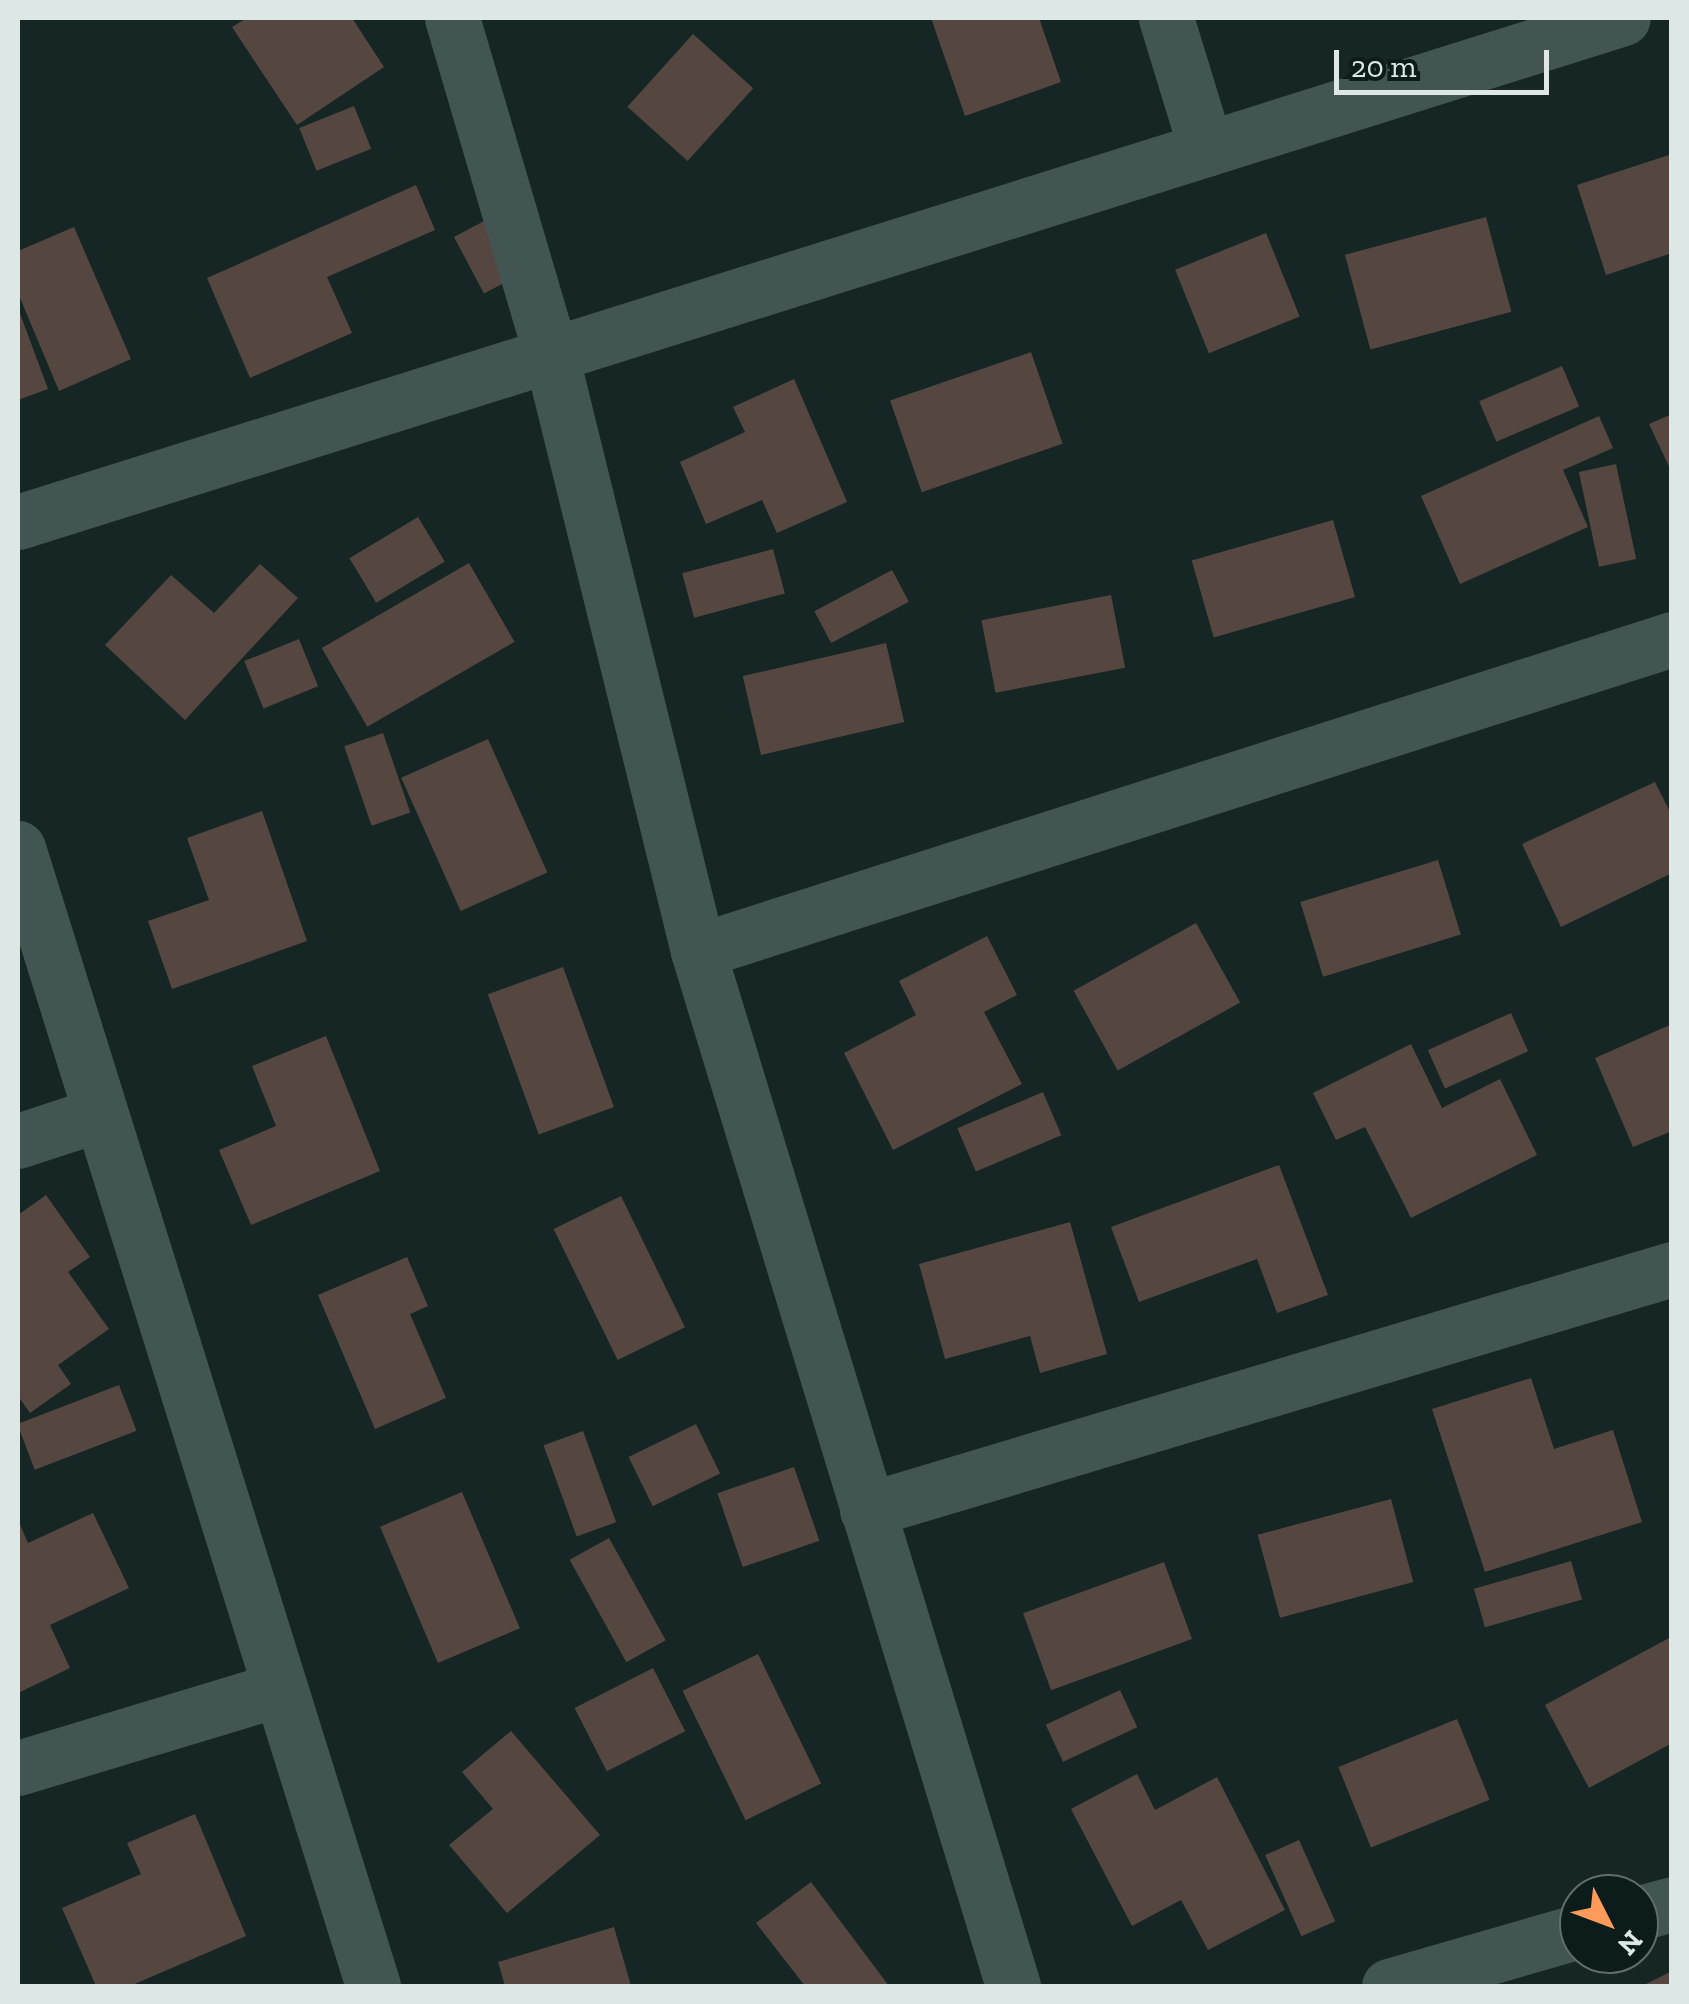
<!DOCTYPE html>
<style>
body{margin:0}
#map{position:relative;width:1689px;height:2004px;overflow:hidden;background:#152625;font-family:"Zilla Slab",serif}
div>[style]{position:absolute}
.building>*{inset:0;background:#55473f;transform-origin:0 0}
.minor>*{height:55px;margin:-27.5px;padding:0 27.5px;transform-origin:27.5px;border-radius:27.5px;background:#435553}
span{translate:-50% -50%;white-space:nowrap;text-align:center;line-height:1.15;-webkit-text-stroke:10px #0c1c1b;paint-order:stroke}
.frame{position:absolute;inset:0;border:20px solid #dde7e6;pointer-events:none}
.north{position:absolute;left:1559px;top:1874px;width:100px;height:100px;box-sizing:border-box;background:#0c1c1b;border:2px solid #606d6c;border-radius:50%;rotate:132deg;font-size:28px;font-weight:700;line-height:40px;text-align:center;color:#dde7e6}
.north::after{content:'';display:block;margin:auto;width:35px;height:45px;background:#ff9b5a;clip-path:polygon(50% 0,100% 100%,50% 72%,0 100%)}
.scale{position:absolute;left:1334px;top:50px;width:215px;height:45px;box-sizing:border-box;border:5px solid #dde7e6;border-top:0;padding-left:12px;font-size:30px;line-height:35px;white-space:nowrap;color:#dde7e6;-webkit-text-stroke:8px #0c1c1b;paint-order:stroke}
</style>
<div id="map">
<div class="building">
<div style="clip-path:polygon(247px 18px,352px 18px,384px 67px,297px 125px,232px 27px)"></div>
<div style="clip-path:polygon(931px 18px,1039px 18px,1061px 82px,965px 116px)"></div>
<div style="left:693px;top:34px;width:81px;height:98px;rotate:42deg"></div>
<div style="left:354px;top:106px;width:46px;height:59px;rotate:68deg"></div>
<div style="clip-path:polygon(1672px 154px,1672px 253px,1606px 275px,1577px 185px)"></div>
<div style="clip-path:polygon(416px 185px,435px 230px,327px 277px,352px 333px,250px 378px,207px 278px)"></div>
<div style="left:499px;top:213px;width:64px;height:51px;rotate:62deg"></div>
<div style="left:1486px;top:217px;width:98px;height:146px;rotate:75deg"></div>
<div style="clip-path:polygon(74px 227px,131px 359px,59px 391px,18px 293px,18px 251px)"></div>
<div style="left:1266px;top:233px;width:90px;height:98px;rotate:68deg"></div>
<div style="clip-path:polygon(18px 308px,48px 389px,18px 400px)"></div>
<div style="left:1031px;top:352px;width:97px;height:149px;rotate:71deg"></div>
<div style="left:1562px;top:366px;width:44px;height:90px;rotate:67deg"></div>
<div style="clip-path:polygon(794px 379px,847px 502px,777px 533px,762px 500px,706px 524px,680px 462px,745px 432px,733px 407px)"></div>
<div style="clip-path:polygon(1672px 414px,1672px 473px,1649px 424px)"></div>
<div style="clip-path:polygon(1599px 416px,1613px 448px,1563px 470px,1588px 527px,1460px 584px,1421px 496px)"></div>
<div style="left:1616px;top:464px;width:97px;height:38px;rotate:78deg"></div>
<div style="left:418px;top:517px;width:52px;height:80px;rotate:59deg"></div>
<div style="left:1333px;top:520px;width:80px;height:147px;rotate:74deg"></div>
<div style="left:773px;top:549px;width:46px;height:94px;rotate:75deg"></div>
<div style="left:469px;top:563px;width:91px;height:170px;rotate:60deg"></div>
<div style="clip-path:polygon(260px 564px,298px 598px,185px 720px,105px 645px,171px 575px,214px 613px)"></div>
<div style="left:892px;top:570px;width:36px;height:88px;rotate:62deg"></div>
<div style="left:1111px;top:595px;width:74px;height:132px;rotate:79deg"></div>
<div style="left:299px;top:639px;width:51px;height:59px;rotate:68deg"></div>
<div style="left:886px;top:643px;width:81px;height:147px;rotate:77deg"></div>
<div style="left:383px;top:733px;width:84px;height:41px;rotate:71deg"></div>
<div style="left:488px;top:739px;width:146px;height:95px;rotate:66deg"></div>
<div style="clip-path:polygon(1655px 782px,1672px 816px,1672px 873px,1561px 927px,1522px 844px)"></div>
<div style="clip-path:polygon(262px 811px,307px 941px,172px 989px,148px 921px,209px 900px,187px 838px)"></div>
<div style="left:1438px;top:860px;width:78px;height:144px;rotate:73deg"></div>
<div style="left:1196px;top:923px;width:91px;height:140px;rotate:61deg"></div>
<div style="clip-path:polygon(987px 936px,1017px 995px,984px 1012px,1022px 1084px,893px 1150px,844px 1053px,916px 1015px,899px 981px)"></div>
<div style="left:563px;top:967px;width:149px;height:80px;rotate:70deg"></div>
<div style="left:1511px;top:1013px;width:42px;height:91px;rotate:66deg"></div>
<div style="clip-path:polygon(1672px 1024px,1672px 1131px,1633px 1147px,1595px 1058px)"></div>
<div style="clip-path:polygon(326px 1036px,380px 1171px,251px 1225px,219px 1150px,276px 1126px,252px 1066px)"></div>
<div style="clip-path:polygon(1411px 1044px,1442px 1108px,1500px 1079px,1537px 1155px,1411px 1218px,1365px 1127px,1336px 1140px,1313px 1093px)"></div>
<div style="left:1043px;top:1092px;width:47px;height:93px;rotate:67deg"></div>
<div style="clip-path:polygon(1279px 1165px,1328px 1295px,1277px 1313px,1257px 1259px,1139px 1302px,1111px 1227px)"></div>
<div style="clip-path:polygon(46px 1195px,90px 1257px,68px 1272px,109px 1329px,58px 1365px,71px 1384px,30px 1413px,18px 1396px,18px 1215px)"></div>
<div style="left:621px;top:1196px;width:146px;height:75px;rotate:64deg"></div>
<div style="clip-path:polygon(1070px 1222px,1107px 1354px,1040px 1373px,1030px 1336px,945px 1359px,919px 1264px)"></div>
<div style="clip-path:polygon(407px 1257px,428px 1306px,410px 1314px,446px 1398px,375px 1429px,318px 1295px)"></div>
<div style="clip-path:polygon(1531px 1378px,1554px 1449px,1613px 1430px,1642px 1522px,1485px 1572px,1432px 1409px)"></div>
<div style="left:119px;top:1385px;width:49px;height:109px;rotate:69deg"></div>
<div style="left:696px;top:1424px;width:55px;height:75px;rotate:64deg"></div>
<div style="left:583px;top:1431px;width:97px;height:42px;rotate:70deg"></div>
<div style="left:794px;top:1467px;width:78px;height:81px;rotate:71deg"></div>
<div style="left:462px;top:1492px;width:148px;height:89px;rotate:67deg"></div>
<div style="left:1391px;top:1499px;width:86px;height:138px;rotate:75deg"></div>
<div style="clip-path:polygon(93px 1513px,129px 1588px,50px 1625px,70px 1668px,18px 1693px,18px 1520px,28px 1543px)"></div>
<div style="left:609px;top:1538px;width:117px;height:45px;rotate:61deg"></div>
<div style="left:1571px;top:1561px;width:40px;height:101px;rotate:74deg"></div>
<div style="left:1164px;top:1562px;width:82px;height:150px;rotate:70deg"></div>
<div style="clip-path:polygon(1669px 1638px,1672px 1743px,1589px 1788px,1545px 1705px)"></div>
<div style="left:758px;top:1654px;width:144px;height:84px;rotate:64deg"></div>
<div style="left:653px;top:1668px;width:71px;height:88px;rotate:63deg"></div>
<div style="left:1120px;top:1690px;width:41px;height:82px;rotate:65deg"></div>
<div style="left:1457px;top:1719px;width:87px;height:128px;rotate:68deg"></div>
<div style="clip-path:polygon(511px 1731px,600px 1835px,507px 1913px,449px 1845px,493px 1809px,462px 1772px)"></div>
<div style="clip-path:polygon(1137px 1774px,1155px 1810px,1217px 1777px,1285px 1910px,1208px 1950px,1181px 1900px,1132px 1926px,1071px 1809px)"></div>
<div style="clip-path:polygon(195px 1814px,246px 1936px,130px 1986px,96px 1986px,62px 1908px,141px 1874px,127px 1843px)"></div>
<div style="left:1299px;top:1840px;width:89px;height:37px;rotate:66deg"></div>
<div style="clip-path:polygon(811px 1882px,889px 1986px,805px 1986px,756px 1923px)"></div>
<div style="clip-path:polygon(614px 1927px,631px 1986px,505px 1986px,498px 1962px)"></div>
<div style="clip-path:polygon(1672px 1971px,1672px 1986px,1642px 1986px)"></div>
</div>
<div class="minor">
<div style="left:452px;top:18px;width:347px;rotate:73.6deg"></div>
<div style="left:550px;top:351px;width:618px;rotate:76.14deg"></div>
<div style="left:698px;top:951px;width:1082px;rotate:73.07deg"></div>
<div style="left:1166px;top:18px;width:137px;rotate:73deg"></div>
<div style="left:18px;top:522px;width:1682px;rotate:-17.43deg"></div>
<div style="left:18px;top:848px;width:1192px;rotate:72.67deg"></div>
<div style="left:698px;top:951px;width:1023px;rotate:-17.76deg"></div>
<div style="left:18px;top:1141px;width:86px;rotate:-18.2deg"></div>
<div style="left:867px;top:1510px;width:840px;rotate:-16.67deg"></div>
<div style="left:18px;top:1768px;width:274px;rotate:-16.8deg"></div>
<div style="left:1639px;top:1913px;width:34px;rotate:-15deg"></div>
<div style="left:1389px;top:1986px;width:198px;rotate:-16.1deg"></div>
</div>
<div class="frame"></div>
<div class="north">N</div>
<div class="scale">20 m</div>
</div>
